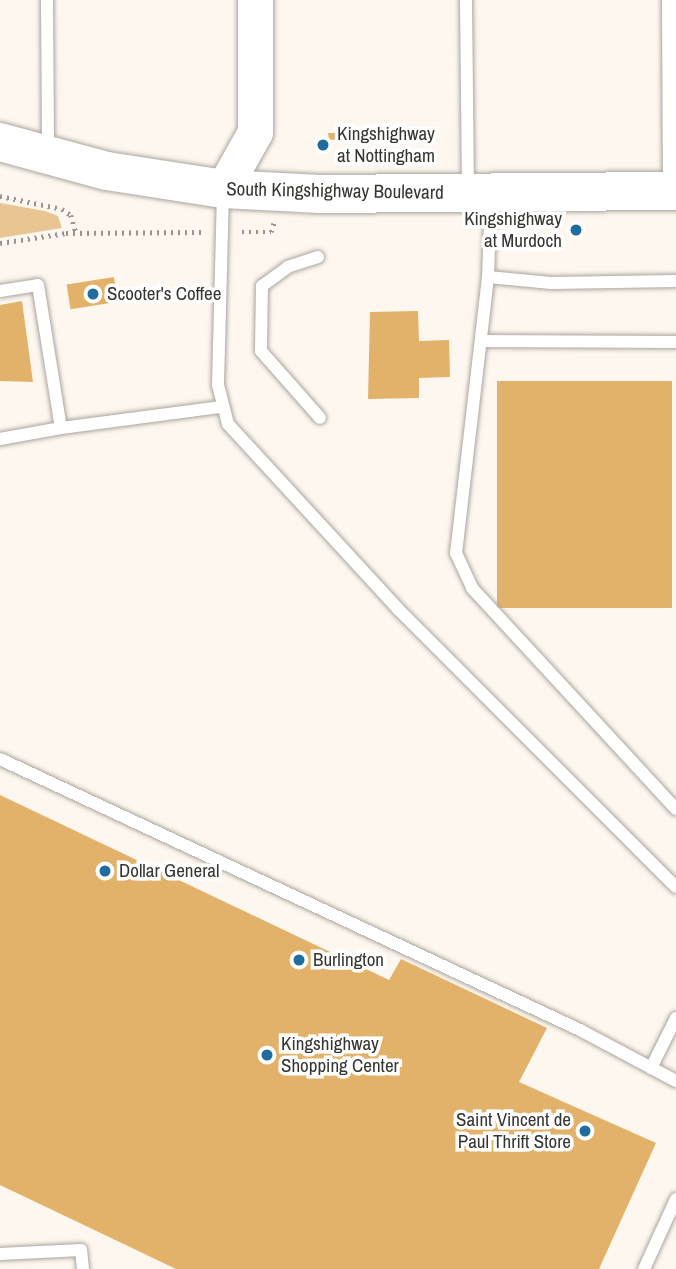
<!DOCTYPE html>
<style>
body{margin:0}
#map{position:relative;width:676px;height:1269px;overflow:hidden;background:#fdf7ef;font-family:"Archivo Narrow",sans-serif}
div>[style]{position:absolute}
.green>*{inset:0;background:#e9c593}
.building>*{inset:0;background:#e3b26a;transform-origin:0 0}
.path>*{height:4.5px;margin-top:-2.25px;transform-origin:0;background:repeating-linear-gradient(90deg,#98948e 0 2px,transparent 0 7px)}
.roads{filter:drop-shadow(0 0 2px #aba59d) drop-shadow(0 0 2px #aba59d)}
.lane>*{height:12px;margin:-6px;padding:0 6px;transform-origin:6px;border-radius:6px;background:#fff}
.street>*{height:24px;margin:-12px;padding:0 12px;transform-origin:12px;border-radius:12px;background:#fff}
.secondary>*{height:35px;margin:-17.5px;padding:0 17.5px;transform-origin:17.5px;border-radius:17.5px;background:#fff}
.primary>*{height:38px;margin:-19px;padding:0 19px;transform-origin:19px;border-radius:19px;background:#fff}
.dots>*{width:19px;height:19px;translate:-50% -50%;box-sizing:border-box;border:4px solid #fff;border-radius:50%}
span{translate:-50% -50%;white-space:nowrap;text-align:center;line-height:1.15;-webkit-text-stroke:7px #fff;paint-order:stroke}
.poi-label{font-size:19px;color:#373531}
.left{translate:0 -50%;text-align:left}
.right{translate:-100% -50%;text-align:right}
.street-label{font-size:19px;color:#373531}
</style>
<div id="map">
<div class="green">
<div style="clip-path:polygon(0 203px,45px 211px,58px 216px,62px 228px,0 238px)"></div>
</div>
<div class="building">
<div style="clip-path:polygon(328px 133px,346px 133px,346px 139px,329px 140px)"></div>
<div style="left:114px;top:277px;width:25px;height:48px;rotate:81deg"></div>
<div style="clip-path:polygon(22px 301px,33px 382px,0 381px,0 305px)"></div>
<div style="clip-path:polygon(418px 311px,419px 341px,449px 340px,450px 377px,419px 378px,419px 398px,368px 399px,370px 312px)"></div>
<div style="left:497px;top:381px;width:175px;height:227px"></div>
<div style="clip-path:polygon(0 795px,389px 980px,401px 959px,547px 1028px,519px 1082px,656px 1143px,599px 1269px,176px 1269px,0 1185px)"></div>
</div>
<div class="path">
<div style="left:0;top:196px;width:63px;rotate:11.8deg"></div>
<div style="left:62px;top:209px;width:11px;rotate:34deg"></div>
<div style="left:71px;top:215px;width:19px;rotate:74deg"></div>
<div style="left:242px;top:232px;width:29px"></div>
<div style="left:271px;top:232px;width:10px;rotate:-73deg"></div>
<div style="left:0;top:243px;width:67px;rotate:-8.6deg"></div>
<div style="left:66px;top:233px;width:139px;rotate:-0.4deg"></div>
</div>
<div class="roads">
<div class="lane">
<div style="left:47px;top:0;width:150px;rotate:89.6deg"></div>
<div style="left:466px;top:0;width:189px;rotate:89.4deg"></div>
<div style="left:223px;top:193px;width:192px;rotate:91.5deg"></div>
<div style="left:218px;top:385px;width:40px;rotate:75.6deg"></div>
<div style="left:228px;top:424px;width:251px;rotate:47.4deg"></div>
<div style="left:398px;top:609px;width:393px;rotate:45deg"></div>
<div style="left:318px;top:257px;width:32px;rotate:162deg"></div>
<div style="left:288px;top:267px;width:32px;rotate:144deg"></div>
<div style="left:262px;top:286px;width:65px;rotate:90.9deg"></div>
<div style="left:261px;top:351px;width:89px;rotate:48.6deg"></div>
<div style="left:488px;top:277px;width:80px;rotate:-87.9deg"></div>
<div style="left:676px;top:281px;width:125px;rotate:179.1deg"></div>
<div style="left:551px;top:283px;width:63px;rotate:-174.6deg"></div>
<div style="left:488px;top:277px;width:278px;rotate:96.6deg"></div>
<div style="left:456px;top:553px;width:38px;rotate:65deg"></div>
<div style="left:472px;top:588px;width:301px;rotate:47.3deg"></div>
<div style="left:0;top:291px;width:38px;rotate:-9deg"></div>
<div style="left:38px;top:285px;width:145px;rotate:80.9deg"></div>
<div style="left:61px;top:428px;width:160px;rotate:-7.5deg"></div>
<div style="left:481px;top:341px;width:195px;rotate:0.3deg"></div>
<div style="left:0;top:439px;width:62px;rotate:-10.2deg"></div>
<div style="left:0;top:759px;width:640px;rotate:25.04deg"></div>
<div style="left:580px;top:1030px;width:109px;rotate:28deg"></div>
<div style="left:651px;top:1068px;width:56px;rotate:-63.4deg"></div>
<div style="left:0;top:1254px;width:81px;rotate:-2.8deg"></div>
<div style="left:81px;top:1250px;width:19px;rotate:84deg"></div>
<div style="left:644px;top:1269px;width:77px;rotate:-65.4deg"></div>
</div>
<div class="street">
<div style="left:674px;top:0;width:191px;rotate:89.7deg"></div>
</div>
<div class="secondary">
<div style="left:223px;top:189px;width:65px;rotate:-60.7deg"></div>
<div style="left:255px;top:132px;width:132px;rotate:-90deg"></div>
</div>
<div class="primary">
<div style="left:0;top:142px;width:111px;rotate:15.2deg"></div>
<div style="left:107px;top:171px;width:117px;rotate:8.8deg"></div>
<div style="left:223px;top:189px;width:97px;rotate:3deg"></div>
<div style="left:320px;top:194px;width:356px;rotate:-0.5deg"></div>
</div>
</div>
<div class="dots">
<div style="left:323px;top:145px;background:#216c9f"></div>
<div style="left:576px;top:230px;background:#216c9f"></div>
<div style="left:93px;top:294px;background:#216c9f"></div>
<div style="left:105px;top:871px;background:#216c9f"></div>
<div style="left:299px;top:960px;background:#216c9f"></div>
<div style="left:267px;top:1055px;background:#216c9f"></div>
<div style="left:585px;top:1131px;background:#216c9f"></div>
</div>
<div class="poi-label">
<span class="left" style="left:337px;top:145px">Kingshighway<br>at Nottingham</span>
<span class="right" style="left:562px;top:230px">Kingshighway<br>at Murdoch</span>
<span class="left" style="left:107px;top:294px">Scooter's Coffee</span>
<span class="left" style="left:119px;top:871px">Dollar General</span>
<span class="left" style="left:313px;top:960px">Burlington</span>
<span class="left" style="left:281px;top:1055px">Kingshighway<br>Shopping Center</span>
<span class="right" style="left:571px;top:1131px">Saint Vincent de<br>Paul Thrift Store</span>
</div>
<div class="street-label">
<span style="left:335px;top:191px;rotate:1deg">South Kingshighway Boulevard</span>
</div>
</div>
